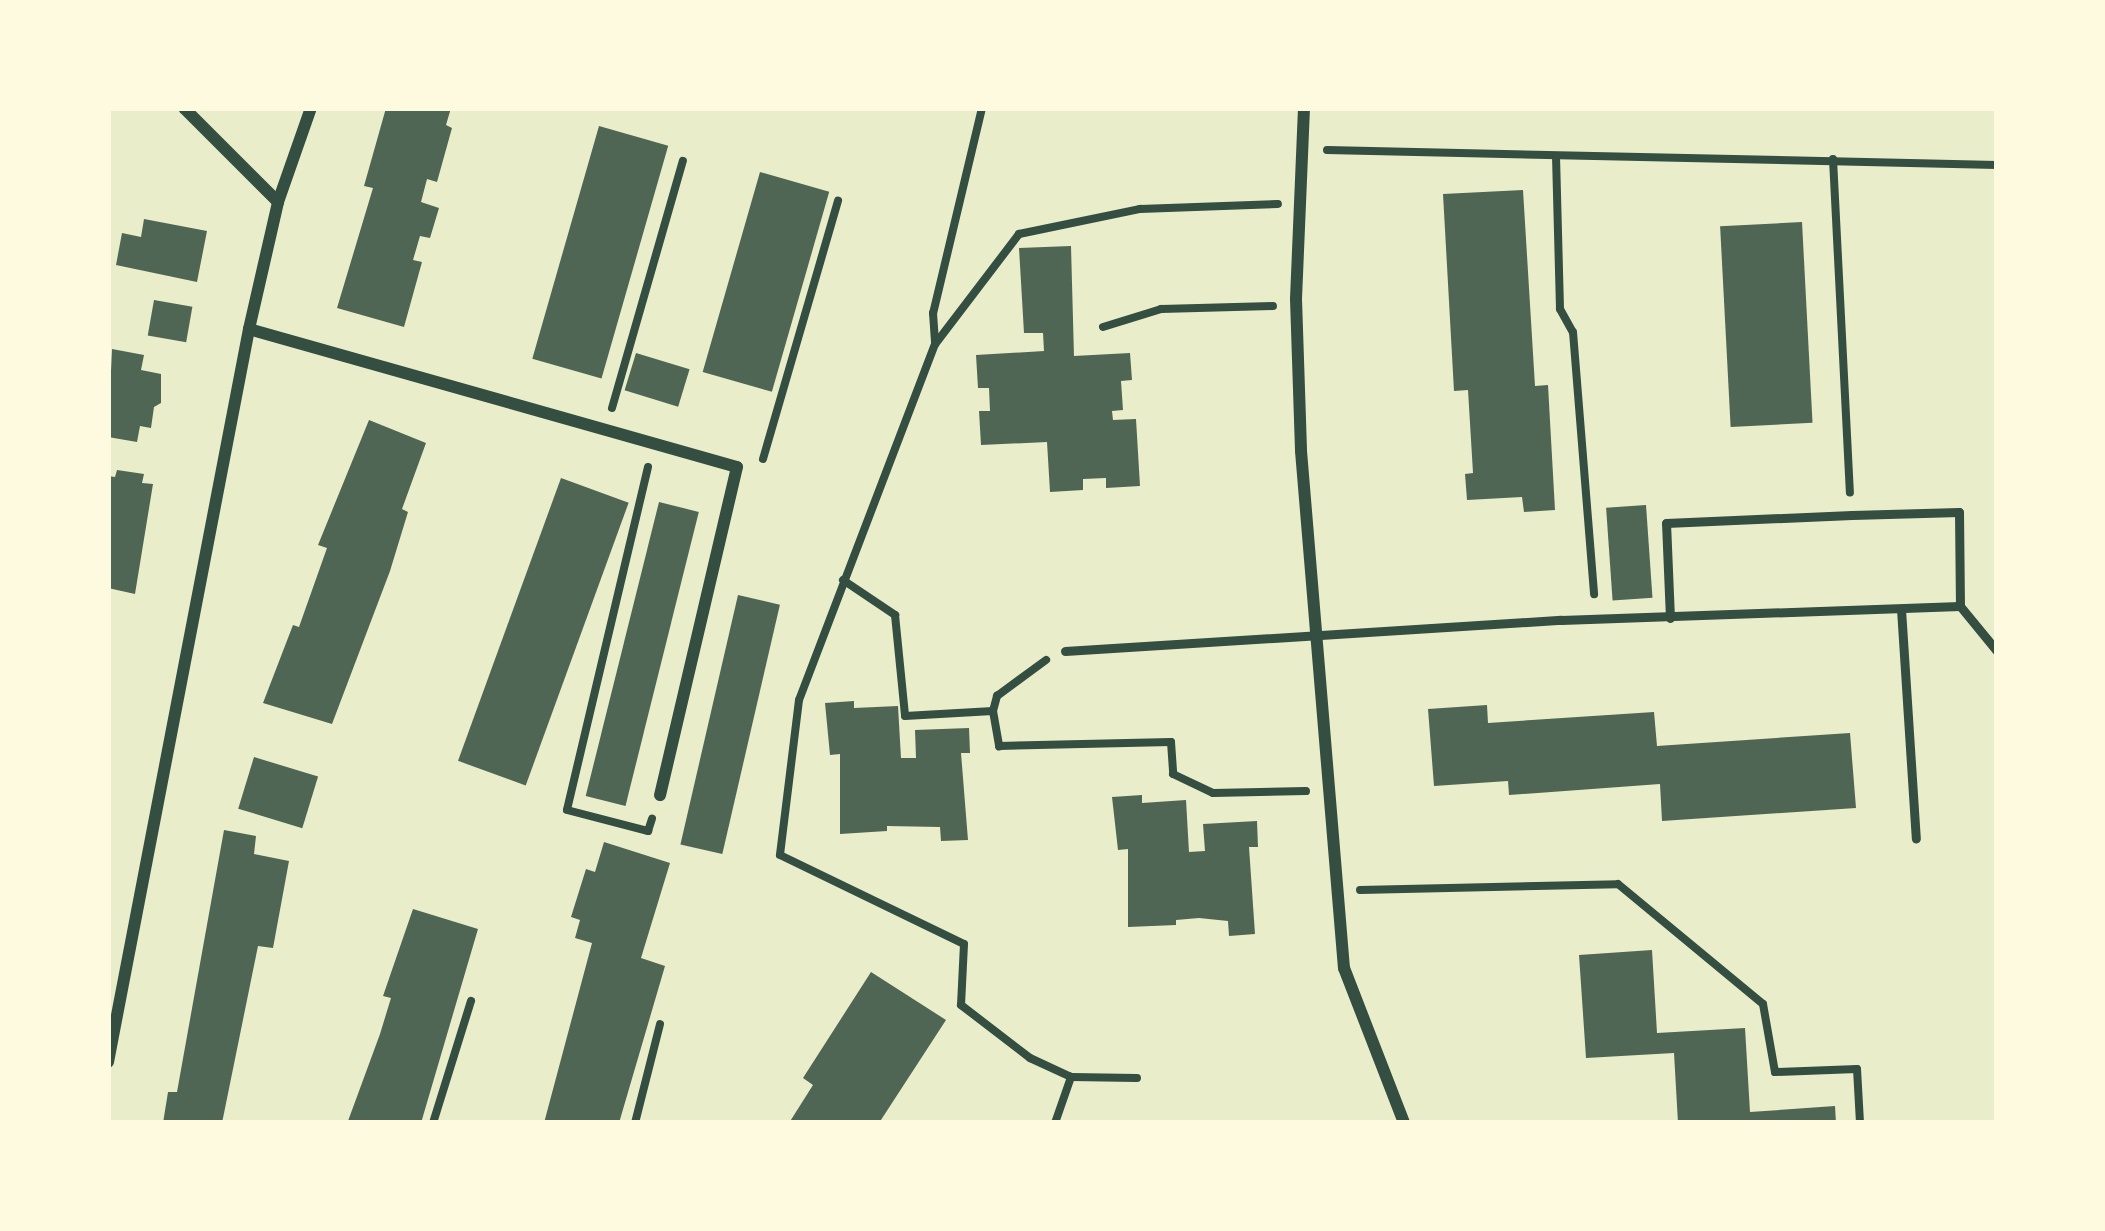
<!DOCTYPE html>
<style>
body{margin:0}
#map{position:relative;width:2105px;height:1231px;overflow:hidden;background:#e9edc9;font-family:"Nunito Sans",sans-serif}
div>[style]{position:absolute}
.building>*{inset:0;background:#4f6655;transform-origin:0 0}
.path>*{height:8px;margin:-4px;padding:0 4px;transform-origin:4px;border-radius:4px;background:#344e41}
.service>*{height:9px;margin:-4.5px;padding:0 4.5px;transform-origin:4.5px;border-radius:4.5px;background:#344e41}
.minor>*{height:12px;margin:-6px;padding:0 6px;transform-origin:6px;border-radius:6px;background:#344e41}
span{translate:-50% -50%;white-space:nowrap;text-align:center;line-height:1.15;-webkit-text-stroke:12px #fefae0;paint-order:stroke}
.frame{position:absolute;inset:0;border:111px solid #fefae0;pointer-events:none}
</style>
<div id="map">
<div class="building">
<div style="clip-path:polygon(386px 108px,451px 108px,446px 125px,452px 128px,437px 182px,427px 179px,421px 202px,439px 208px,430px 238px,420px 236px,413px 260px,422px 262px,404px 327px,337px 308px,373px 188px,364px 186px)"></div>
<div style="left:599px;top:126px;width:72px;height:242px;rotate:16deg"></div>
<div style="left:760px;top:172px;width:72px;height:208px;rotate:16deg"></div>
<div style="clip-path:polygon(1523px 190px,1535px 386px,1548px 385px,1555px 510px,1524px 512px,1522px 497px,1467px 500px,1465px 474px,1473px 473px,1468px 390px,1454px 391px,1443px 194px)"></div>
<div style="clip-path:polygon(144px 219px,207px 231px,197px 282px,116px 265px,122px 233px,141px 237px)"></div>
<div style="left:1802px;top:222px;width:201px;height:82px;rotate:87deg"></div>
<div style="clip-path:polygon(1071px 246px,1074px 356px,1130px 353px,1132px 380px,1121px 381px,1123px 410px,1112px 411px,1113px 420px,1136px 419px,1140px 486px,1106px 488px,1106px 478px,1083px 479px,1083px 490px,1050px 492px,1047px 442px,981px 445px,979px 411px,990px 411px,989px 388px,978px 388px,976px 355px,1044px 351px,1043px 333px,1024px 333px,1019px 248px)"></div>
<div style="left:154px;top:300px;width:39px;height:36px;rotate:10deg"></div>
<div style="clip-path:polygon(112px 349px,144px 355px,141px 370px,161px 374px,161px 403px,154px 407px,151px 428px,140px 426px,137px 442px,108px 437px)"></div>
<div style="left:636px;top:353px;width:56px;height:39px;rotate:17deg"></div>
<div style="clip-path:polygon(369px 420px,426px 443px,402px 509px,408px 512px,390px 571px,332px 724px,263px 703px,293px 625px,299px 627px,327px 548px,318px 545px)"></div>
<div style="clip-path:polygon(117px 470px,144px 474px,142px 483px,153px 484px,135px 594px,108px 588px,108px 476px,115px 477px)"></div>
<div style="left:561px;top:478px;width:72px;height:301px;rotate:20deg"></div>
<div style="left:659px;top:502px;width:41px;height:303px;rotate:14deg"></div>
<div style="left:1646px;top:505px;width:93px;height:40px;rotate:86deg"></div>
<div style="left:738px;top:595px;width:43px;height:256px;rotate:13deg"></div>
<div style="clip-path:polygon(854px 701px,854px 708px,898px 706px,901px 758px,916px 758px,915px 730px,969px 728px,970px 753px,961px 753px,968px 840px,941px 841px,940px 827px,887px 826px,887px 831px,840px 834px,840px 754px,830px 755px,825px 703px)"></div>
<div style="clip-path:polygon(1487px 705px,1488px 723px,1654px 712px,1657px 746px,1850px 733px,1856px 808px,1662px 821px,1660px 784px,1509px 795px,1508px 781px,1434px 786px,1428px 709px)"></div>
<div style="left:254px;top:757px;width:67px;height:54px;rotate:17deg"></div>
<div style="clip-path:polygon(1142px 795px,1142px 803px,1186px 800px,1189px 852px,1205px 851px,1203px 824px,1257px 821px,1258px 847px,1249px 847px,1255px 934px,1229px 936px,1228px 921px,1199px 918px,1176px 920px,1176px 925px,1128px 927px,1128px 849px,1118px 850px,1112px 797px)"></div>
<div style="clip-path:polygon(224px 830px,256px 836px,254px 854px,289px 861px,273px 948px,258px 946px,222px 1123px,163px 1123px,168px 1092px,177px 1092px)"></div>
<div style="clip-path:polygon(604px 842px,670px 863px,641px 958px,665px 966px,619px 1123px,544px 1123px,592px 943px,575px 938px,580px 920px,571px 917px,586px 869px,595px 872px)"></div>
<div style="clip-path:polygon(413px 909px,478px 929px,421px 1123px,355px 1123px,348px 1121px,380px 1034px,391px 998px,383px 996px)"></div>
<div style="clip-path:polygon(1652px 950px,1657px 1033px,1745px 1028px,1750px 1112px,1835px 1106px,1836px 1123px,1678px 1123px,1674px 1053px,1586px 1058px,1579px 955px)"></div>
<div style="clip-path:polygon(871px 972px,946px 1020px,879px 1123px,789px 1123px,813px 1085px,803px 1078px)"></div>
</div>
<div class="path">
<div style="left:982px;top:108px;width:211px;rotate:103.4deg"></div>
<div style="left:933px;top:313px;width:31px;rotate:86deg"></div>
<div style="left:935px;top:344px;width:381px;rotate:110.9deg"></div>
<div style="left:799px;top:700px;width:156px;rotate:97deg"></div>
<div style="left:780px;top:855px;width:204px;rotate:25.8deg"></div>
<div style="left:964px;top:944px;width:61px;rotate:92.8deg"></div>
<div style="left:961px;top:1005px;width:87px;rotate:37.5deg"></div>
<div style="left:1030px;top:1058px;width:45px;rotate:24.9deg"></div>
<div style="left:1071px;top:1077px;width:66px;rotate:0.9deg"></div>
<div style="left:1327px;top:150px;width:670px;rotate:1.28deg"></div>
<div style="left:1556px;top:156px;width:153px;rotate:88.5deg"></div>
<div style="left:1560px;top:309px;width:26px;rotate:61deg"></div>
<div style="left:1573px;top:332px;width:263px;rotate:85.4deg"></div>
<div style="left:1833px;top:159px;width:334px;rotate:87.1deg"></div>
<div style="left:1103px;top:327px;width:61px;rotate:-17.2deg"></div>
<div style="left:1161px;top:309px;width:112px;rotate:-1.5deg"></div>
<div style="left:936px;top:343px;width:137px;rotate:-52.7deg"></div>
<div style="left:1019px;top:234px;width:124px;rotate:-11.7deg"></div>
<div style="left:1140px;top:209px;width:138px;rotate:-2.1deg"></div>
<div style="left:612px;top:408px;width:257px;rotate:-74deg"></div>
<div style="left:763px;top:459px;width:269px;rotate:-73.8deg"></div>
<div style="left:648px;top:467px;width:352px;rotate:103.3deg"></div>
<div style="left:567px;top:810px;width:84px;rotate:14.5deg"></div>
<div style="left:648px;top:831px;width:13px;rotate:-72deg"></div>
<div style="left:843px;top:580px;width:63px;rotate:33.9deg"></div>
<div style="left:895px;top:615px;width:101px;rotate:84.3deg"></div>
<div style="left:905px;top:716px;width:88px;rotate:-3.3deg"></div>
<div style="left:993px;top:711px;width:36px;rotate:80deg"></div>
<div style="left:999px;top:746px;width:172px;rotate:-1.3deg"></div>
<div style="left:1171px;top:742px;width:32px;rotate:86deg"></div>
<div style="left:1173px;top:774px;width:44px;rotate:25.4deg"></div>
<div style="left:1213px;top:793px;width:93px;rotate:-1.2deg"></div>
<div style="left:993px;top:711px;width:16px;rotate:-75deg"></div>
<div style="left:997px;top:696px;width:61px;rotate:-36.3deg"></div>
<div style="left:1360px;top:890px;width:258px;rotate:-1.3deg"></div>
<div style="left:1618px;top:884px;width:188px;rotate:39.6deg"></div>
<div style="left:1763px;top:1004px;width:69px;rotate:80deg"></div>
<div style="left:1775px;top:1072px;width:82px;rotate:-2.1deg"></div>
<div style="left:1857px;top:1069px;width:54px;rotate:86.8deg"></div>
<div style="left:433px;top:1123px;width:128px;rotate:-72.7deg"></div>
<div style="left:635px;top:1123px;width:102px;rotate:-75.8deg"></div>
<div style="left:1055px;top:1123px;width:49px;rotate:-70.8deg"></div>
</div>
<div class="service">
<div style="left:1901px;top:609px;width:230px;rotate:86.3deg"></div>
<div style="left:1670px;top:618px;width:95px;rotate:-92.4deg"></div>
<div style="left:1666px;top:523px;width:186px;rotate:-2.5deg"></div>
<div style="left:1852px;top:515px;width:107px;rotate:-1.6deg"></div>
<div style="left:1959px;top:512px;width:94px;rotate:89.4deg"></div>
<div style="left:1065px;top:651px;width:497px;rotate:-3.6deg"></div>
<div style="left:1561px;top:620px;width:399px;rotate:-2deg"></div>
<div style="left:1960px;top:606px;width:58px;rotate:50.6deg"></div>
</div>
<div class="minor">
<div style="left:184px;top:108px;width:133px;rotate:45deg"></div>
<div style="left:1304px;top:108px;width:191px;rotate:92.4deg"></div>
<div style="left:1296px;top:299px;width:152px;rotate:88.1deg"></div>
<div style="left:1301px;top:451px;width:519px;rotate:85.25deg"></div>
<div style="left:1344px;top:968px;width:166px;rotate:68.8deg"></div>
<div style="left:249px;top:329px;width:507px;rotate:15.79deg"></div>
<div style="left:737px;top:467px;width:337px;rotate:103.2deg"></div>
<div style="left:108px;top:1062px;width:746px;rotate:-79.11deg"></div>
<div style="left:249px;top:329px;width:130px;rotate:-77.1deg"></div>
<div style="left:278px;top:202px;width:100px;rotate:-70.7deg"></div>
</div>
<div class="frame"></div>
</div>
